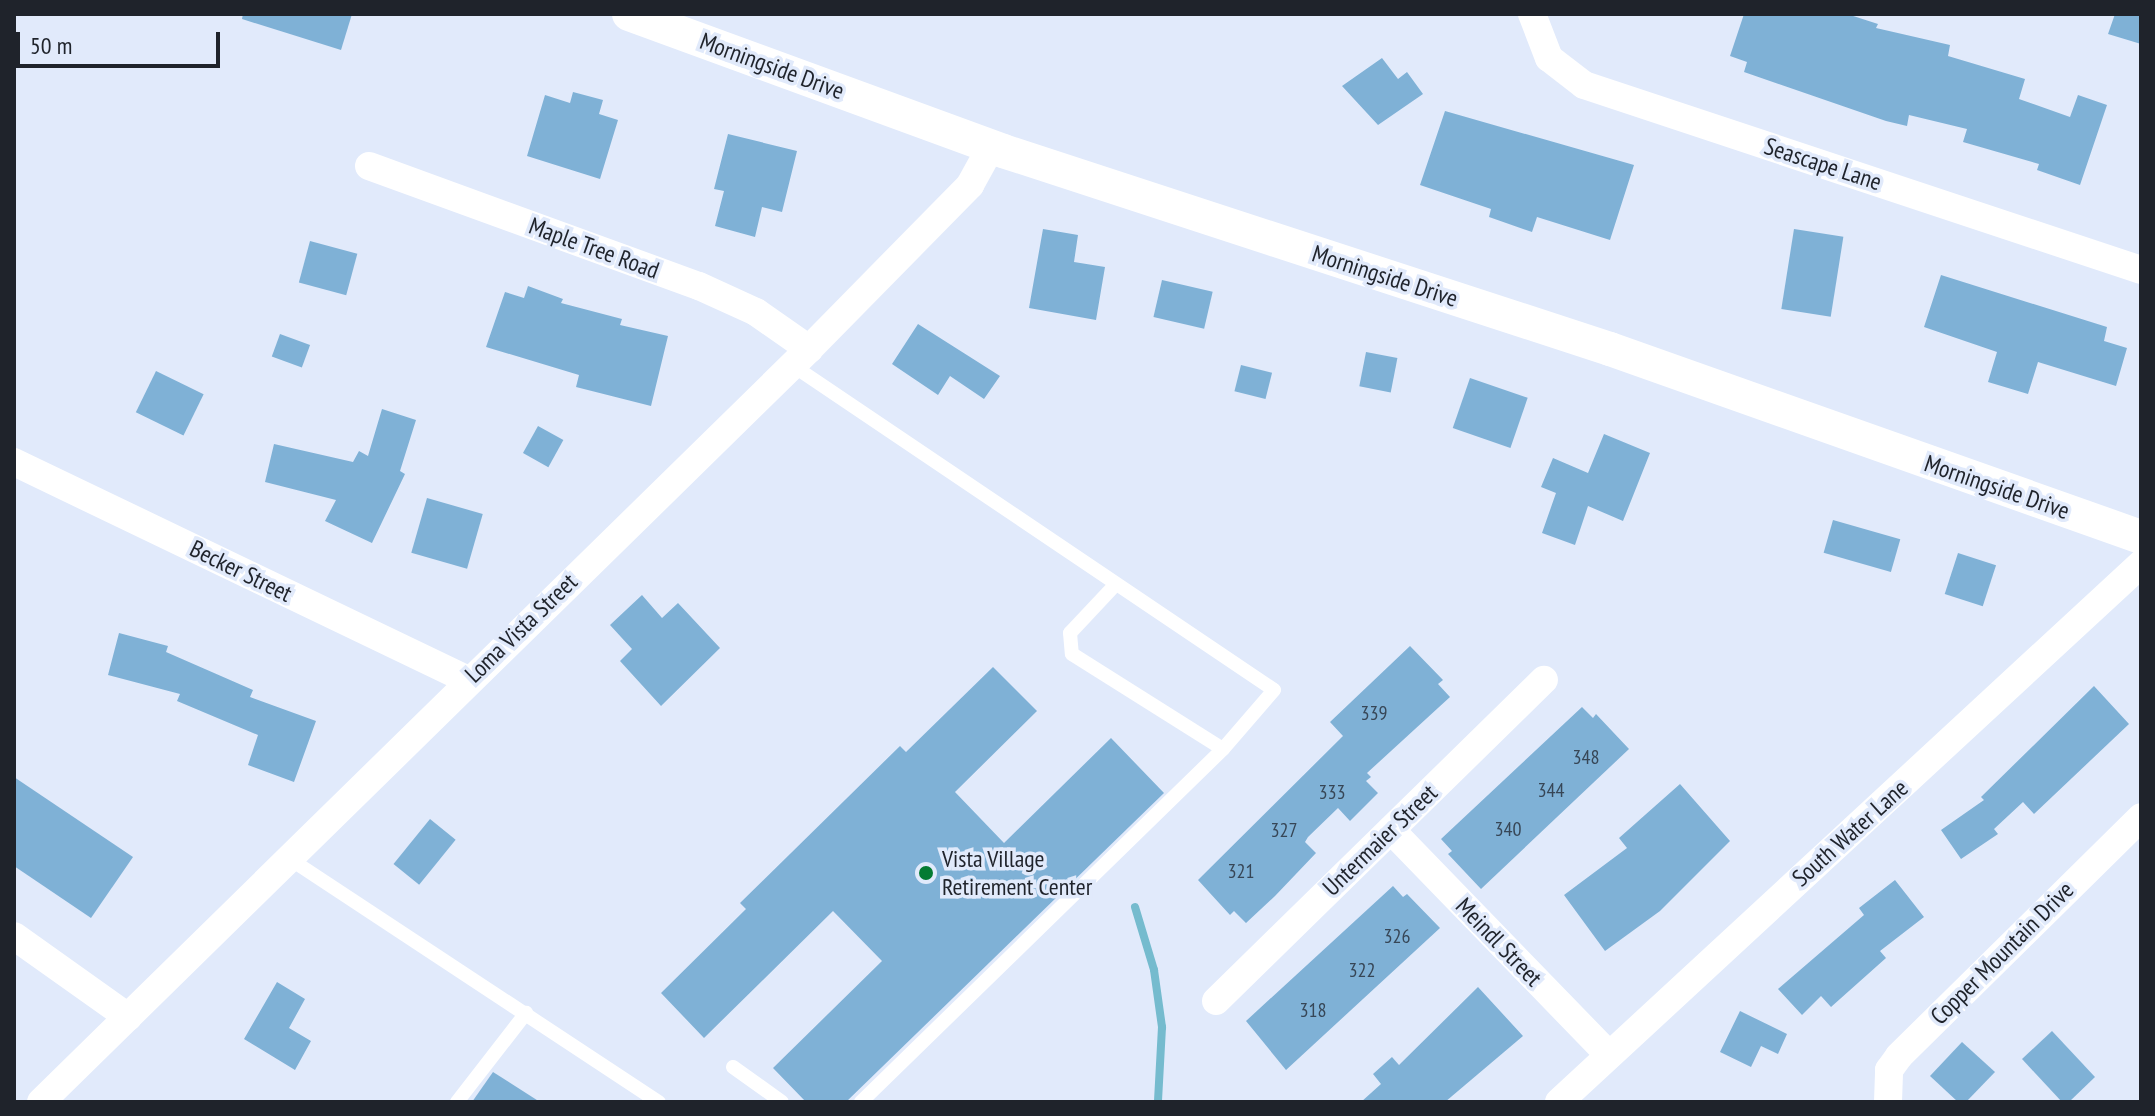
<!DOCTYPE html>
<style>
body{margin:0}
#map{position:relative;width:2155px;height:1116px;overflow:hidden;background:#e1eafb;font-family:"PT Sans Narrow",sans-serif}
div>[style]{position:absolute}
.stream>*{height:8px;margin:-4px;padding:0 4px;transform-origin:4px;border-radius:4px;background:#75bbce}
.building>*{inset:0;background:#7fb1d6;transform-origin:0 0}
.service>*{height:14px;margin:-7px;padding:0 7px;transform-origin:7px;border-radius:7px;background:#fff}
.minor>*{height:28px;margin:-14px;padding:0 14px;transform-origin:14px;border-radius:14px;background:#fff}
.tertiary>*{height:34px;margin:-17px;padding:0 17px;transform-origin:17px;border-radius:17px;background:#fff}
.dots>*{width:22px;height:22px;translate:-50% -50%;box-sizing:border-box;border:4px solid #e1eafb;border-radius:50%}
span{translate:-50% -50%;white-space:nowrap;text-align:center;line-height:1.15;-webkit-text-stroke:7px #e1eafb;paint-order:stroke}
.number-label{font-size:20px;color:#374656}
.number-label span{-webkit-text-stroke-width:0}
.street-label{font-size:24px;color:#1f232b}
.poi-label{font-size:24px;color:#1f232b}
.left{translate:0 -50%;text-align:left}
.frame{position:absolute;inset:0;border:16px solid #1f232b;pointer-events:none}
.scale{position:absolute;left:16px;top:32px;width:204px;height:36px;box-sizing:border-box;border:4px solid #1f232b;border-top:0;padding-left:10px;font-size:24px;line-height:28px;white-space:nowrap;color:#1f232b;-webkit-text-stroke:6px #e1eafb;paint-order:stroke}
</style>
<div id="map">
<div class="stream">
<div style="left:1135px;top:907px;width:66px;rotate:73.2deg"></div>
<div style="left:1154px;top:970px;width:58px;rotate:82deg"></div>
<div style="left:1162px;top:1027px;width:75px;rotate:93.1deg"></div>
</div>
<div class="building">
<div style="clip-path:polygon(243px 14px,352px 14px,341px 50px,242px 19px)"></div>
<div style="clip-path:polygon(1744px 14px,1847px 14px,1878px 24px,1876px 28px,1950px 45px,1948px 56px,2025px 79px,2019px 99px,2070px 117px,2078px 95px,2107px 105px,2080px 185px,2037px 170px,2039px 164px,1963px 142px,1967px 129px,1909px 115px,1907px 126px,1886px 121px,1744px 72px,1747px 62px,1730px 56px)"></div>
<div style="clip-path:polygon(2115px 14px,2141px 14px,2141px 44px,2108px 34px)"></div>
<div style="clip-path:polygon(1382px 58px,1398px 79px,1407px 72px,1423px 94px,1378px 125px,1342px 86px)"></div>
<div style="clip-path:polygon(573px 92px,603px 100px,599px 114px,618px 120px,600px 179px,527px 156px,545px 95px,570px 103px)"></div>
<div style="clip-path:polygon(1445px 111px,1634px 165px,1610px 240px,1537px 217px,1532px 232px,1489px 217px,1491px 209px,1420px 185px)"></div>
<div style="clip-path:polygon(728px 134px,797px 151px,782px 212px,762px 207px,755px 237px,715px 226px,724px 191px,714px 189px)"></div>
<div style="clip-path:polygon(1043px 229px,1078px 235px,1074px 262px,1105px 267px,1096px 320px,1029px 308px)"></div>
<div style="left:1794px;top:229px;width:50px;height:81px;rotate:9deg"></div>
<div style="left:310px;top:241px;width:49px;height:43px;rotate:15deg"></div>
<div style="clip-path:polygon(1941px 275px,2107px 327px,2104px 341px,2127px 348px,2116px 386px,2038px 362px,2028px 394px,1988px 382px,1997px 352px,1924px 327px)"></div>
<div style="left:1162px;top:280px;width:52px;height:38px;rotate:13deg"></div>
<div style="clip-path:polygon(528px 286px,563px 299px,561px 303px,622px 319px,620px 325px,668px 336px,651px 406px,576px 387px,579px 375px,486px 347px,505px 292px,524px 298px)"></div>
<div style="clip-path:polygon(918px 324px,1000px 376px,984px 399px,950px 376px,938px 395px,892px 364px)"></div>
<div style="left:280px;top:334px;width:32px;height:24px;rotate:20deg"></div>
<div style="left:1366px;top:352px;width:32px;height:35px;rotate:11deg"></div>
<div style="left:1241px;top:365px;width:32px;height:27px;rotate:14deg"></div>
<div style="left:156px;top:371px;width:53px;height:46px;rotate:26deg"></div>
<div style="left:1470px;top:378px;width:61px;height:53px;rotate:19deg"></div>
<div style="clip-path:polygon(382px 409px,416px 420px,400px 471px,405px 474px,372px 543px,325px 521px,336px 500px,265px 482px,274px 444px,353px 462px,359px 451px,368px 456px)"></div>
<div style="left:538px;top:426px;width:29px;height:31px;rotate:29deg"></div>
<div style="clip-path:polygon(1604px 434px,1650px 453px,1623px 521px,1588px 506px,1575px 545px,1542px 533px,1556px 493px,1541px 487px,1553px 458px,1588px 473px)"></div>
<div style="left:427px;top:498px;width:58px;height:57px;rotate:16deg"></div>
<div style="left:1833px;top:520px;width:70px;height:34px;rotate:16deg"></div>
<div style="left:1958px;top:553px;width:40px;height:43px;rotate:18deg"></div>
<div style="clip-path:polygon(642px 595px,662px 618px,678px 603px,720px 648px,661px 706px,620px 661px,632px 649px,610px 625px)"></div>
<div style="clip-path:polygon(119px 633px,168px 646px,166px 652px,253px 690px,250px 697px,316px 721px,294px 782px,248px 765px,258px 735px,177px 701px,180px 694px,108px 675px)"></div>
<div style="clip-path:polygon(1410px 646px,1443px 680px,1438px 684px,1450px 697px,1367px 773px,1371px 777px,1366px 781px,1378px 793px,1350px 821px,1338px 808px,1308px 837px,1305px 842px,1316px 853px,1275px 896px,1246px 923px,1234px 911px,1230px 915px,1198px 880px,1343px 736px,1330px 722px)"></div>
<div style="clip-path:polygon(993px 667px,1037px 711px,955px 792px,1004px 843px,1111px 738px,1164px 793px,846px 1102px,806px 1102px,773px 1068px,882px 961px,833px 911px,704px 1038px,661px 993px,746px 909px,740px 903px,900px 746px,906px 752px)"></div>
<div style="clip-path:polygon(2094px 686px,2129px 724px,2034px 814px,2023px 802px,1994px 829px,1998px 834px,1961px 859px,1941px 830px,1984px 800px,1981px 797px)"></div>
<div style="clip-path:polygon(1582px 707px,1593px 718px,1596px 714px,1629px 749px,1481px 889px,1448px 854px,1452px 851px,1441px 839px)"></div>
<div style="clip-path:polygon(14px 777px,133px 857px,91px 918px,14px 866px)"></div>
<div style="clip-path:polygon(1680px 784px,1730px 841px,1660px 911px,1605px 951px,1564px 895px,1627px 848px,1619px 838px)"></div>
<div style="left:430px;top:819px;width:33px;height:58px;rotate:39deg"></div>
<div style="clip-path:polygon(1895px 880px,1924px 917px,1880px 951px,1886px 958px,1831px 1007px,1821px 996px,1802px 1015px,1778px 989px,1864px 915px,1859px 908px)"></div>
<div style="clip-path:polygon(1393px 886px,1403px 897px,1407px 894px,1440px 928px,1286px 1070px,1246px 1021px)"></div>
<div style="clip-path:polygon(277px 982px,305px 999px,289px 1028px,311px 1041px,295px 1070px,244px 1039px)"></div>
<div style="clip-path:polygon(1478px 987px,1523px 1036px,1445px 1102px,1361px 1102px,1381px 1084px,1373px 1074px,1392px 1057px,1399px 1065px)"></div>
<div style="clip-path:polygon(1740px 1011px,1787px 1034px,1778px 1054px,1761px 1046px,1751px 1067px,1720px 1052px)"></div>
<div style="clip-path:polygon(2052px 1031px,2095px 1077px,2069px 1102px,2062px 1102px,2022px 1059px)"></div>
<div style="clip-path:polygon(1962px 1042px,1995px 1072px,1966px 1102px,1958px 1102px,1930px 1076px)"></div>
<div style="clip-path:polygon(493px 1072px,540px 1102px,472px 1102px)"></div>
</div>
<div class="service">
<div style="left:792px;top:365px;width:581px;rotate:33.99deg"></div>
<div style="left:1274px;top:690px;width:78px;rotate:130.8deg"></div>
<div style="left:1223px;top:749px;width:506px;rotate:135.72deg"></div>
<div style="left:1116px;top:584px;width:67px;rotate:133.2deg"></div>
<div style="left:1070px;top:633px;width:21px;rotate:85deg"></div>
<div style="left:1072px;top:654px;width:178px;rotate:32.2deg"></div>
<div style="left:290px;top:859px;width:442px;rotate:33.4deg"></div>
<div style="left:733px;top:1067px;width:60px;rotate:35.5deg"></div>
<div style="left:457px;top:1102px;width:113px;rotate:-52.2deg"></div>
</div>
<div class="minor">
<div style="left:1532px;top:14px;width:47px;rotate:68.9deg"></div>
<div style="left:1549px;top:58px;width:44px;rotate:37.6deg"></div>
<div style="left:1584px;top:85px;width:587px;rotate:18.37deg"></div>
<div style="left:369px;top:166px;width:351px;rotate:20deg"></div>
<div style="left:699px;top:286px;width:63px;rotate:24.5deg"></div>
<div style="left:756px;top:312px;width:65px;rotate:34.9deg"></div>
<div style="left:14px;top:462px;width:504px;rotate:25.65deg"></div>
<div style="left:1391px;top:830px;width:312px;rotate:45.9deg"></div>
<div style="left:14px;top:936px;width:140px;rotate:35.4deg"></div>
<div style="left:1216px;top:1001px;width:459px;rotate:-44.4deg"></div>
<div style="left:41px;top:1102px;width:1076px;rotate:-44.43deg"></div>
<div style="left:809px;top:349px;width:230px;rotate:-45.5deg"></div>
<div style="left:970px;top:185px;width:43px;rotate:-61.1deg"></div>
<div style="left:1559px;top:1102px;width:793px;rotate:-42.75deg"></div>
<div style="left:1888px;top:1102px;width:32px;rotate:-88deg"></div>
<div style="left:1889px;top:1070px;width:17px;rotate:-54deg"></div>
<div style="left:1899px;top:1056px;width:340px;rotate:-44.6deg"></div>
</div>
<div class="tertiary">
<div style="left:629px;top:14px;width:398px;rotate:20.1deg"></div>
<div style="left:1003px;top:151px;width:638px;rotate:18.07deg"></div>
<div style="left:1610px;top:349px;width:563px;rotate:19.5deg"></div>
</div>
<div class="dots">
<div style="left:926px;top:873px;background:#047b32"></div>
</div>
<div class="number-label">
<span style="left:1374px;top:713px">339</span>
<span style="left:1586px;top:757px">348</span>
<span style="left:1551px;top:790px">344</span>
<span style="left:1332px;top:792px">333</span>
<span style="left:1508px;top:829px">340</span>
<span style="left:1284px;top:830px">327</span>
<span style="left:1241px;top:871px">321</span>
<span style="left:1397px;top:936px">326</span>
<span style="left:1362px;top:970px">322</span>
<span style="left:1313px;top:1010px">318</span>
</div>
<div class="street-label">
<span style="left:772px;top:66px;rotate:20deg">Morningside Drive</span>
<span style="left:1823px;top:164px;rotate:18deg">Seascape Lane</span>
<span style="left:594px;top:248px;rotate:20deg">Maple Tree Road</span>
<span style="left:1385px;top:276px;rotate:18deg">Morningside Drive</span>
<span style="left:1997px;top:487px;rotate:19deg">Morningside Drive</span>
<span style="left:241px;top:571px;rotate:26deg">Becker Street</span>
<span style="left:521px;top:628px;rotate:-44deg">Loma Vista Street</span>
<span style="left:1850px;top:833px;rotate:-42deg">South Water Lane</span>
<span style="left:1380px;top:840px;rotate:-44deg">Untermaier Street</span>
<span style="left:1499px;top:942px;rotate:46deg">Meindl Street</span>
<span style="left:2002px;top:953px;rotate:-45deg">Copper Mountain Drive</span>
</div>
<div class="poi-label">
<span class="left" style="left:942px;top:873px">Vista Village<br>Retirement Center</span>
</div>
<div class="frame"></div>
<div class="scale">50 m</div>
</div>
